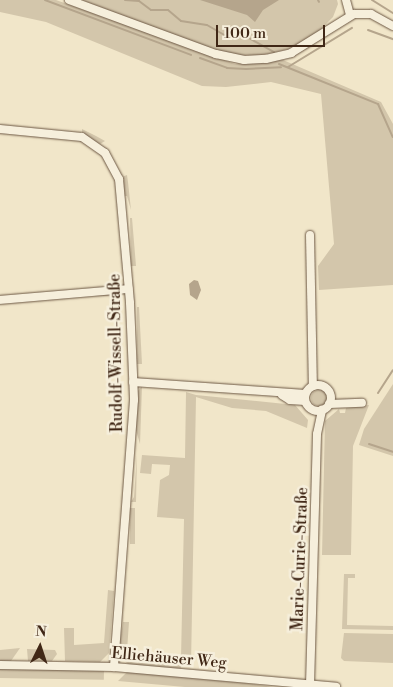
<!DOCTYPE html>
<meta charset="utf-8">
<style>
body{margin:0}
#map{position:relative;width:393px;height:687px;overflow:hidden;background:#f1e6c9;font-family:"Libre Bodoni",serif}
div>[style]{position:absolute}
.green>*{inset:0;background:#d3c6ab;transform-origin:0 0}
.round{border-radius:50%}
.water>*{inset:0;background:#b5a58c}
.stream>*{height:2px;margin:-1px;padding:0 1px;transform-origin:1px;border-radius:1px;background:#b5a58c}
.roads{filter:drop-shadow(0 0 1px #6c5743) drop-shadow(0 0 1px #6c5743)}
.minor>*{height:8px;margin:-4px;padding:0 4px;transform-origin:4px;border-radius:4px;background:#f6efdc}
.minor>.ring{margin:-4px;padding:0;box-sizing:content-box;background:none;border:8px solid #f6efdc;border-radius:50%}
span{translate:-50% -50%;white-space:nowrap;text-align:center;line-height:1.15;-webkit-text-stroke:5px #f6efdc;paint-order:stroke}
.street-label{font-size:16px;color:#402716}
.north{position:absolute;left:15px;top:622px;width:50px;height:50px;-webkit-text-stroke:4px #f6efdc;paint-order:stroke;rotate:4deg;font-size:14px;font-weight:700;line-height:20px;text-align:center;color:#402716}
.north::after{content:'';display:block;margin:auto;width:18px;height:22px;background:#402716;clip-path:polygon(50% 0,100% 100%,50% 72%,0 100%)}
.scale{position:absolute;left:216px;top:25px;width:109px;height:22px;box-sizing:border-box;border:2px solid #402716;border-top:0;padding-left:6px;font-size:15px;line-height:18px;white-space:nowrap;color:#402716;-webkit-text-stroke:4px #f6efdc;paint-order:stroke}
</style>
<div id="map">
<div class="green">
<div style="clip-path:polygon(0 0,56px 0,235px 64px,283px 60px,381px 102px,393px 124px,393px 285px,319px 290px,318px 266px,334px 244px,321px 94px,271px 82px,226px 87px,202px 86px,46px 22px,0 12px)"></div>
<div style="clip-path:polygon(82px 0,337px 0,338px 4px,333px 17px,313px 37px,288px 49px,259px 56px,239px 55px,207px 48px)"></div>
<div style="clip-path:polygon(82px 129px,96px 136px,105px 141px,100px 144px,82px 135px)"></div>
<div style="clip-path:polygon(127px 175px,128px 182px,131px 210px,127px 196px,124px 196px,122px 177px)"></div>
<div style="clip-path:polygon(130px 218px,132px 218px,136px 266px,131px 266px)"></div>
<div style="left:113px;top:294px;width:2px;height:47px;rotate:90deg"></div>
<div style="clip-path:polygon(137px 307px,139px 307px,142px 364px,137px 364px)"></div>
<div style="clip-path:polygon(393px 384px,393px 456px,359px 445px,364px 429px)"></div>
<div style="clip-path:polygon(142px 386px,140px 444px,136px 430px,137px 392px)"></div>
<div class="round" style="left:311px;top:390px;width:16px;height:16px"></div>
<div style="clip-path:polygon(186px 392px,196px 395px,295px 405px,308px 420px,307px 428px,266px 411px,232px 408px,196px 397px,191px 665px,181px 665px,181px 669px,128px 664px,118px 654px,123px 622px,129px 622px,127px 651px,181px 658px,184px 519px,157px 517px,160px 480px,169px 475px,170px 465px,152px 464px,151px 474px,140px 473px,142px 455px,185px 458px)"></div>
<div style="clip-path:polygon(369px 405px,353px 446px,351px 555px,322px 555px,325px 421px,339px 409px,340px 413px,345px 413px,346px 408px)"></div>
<div style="clip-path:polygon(137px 455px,136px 502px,131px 502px,134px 497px)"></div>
<div style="left:130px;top:508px;width:5px;height:36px"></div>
<div style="clip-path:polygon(344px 574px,355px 574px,355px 578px,348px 578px,347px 625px,393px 626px,393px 630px,342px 629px)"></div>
<div style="clip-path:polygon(108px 590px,114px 591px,109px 653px,100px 662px,65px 661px,64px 628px,74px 628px,74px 645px,104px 643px)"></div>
<div style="clip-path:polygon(344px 633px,393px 634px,393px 663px,344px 661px,341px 658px)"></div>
<div style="clip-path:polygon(20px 648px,11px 661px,0 661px,0 650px)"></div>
<div style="clip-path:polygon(27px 649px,55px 650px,57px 654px,52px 661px,28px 661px)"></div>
<div style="left:0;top:669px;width:104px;height:9px;rotate:1deg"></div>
<div style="clip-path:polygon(127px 672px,245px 683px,273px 687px,185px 687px,118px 681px)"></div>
</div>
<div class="water">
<div style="clip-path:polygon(200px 0,279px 0,263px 10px,255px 22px,247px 15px)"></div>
<div style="clip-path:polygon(194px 280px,198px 281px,201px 290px,197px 300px,190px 295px,189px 284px)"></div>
</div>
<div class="stream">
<div style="left:45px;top:0;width:156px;rotate:20.6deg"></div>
<div style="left:125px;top:0;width:14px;rotate:4deg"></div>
<div style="left:139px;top:1px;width:15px;rotate:37deg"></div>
<div style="left:151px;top:10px;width:17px"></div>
<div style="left:168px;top:10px;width:17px;rotate:40deg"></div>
<div style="left:181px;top:21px;width:26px;rotate:9deg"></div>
<div style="left:207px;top:25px;width:20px;rotate:30deg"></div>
<div style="left:224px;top:35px;width:23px;rotate:5deg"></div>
<div style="left:247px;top:37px;width:31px;rotate:29deg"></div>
<div style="left:318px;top:0;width:2px;rotate:63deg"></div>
<div style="left:372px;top:0;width:25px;rotate:32deg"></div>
<div style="left:368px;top:30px;width:27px;rotate:20deg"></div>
<div style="left:200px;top:58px;width:29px;rotate:20deg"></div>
<div style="left:227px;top:68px;width:19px;rotate:3deg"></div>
<div style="left:246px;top:69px;width:35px;rotate:-3deg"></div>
<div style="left:279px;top:64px;width:107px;rotate:22deg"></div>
<div style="left:378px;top:104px;width:36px;rotate:66deg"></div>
<div style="left:288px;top:67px;width:75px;rotate:-31.4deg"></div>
<div style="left:378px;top:393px;width:27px;rotate:-57deg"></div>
<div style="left:369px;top:444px;width:25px;rotate:18deg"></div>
</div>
<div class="roads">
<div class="minor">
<div style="left:69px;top:0;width:157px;rotate:20.2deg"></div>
<div style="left:216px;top:54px;width:29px;rotate:12deg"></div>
<div style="left:244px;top:60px;width:22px;rotate:-3deg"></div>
<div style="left:266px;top:59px;width:26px;rotate:-13deg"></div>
<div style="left:291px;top:53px;width:74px;rotate:-31.8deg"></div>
<div style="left:354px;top:14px;width:17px"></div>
<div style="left:371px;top:14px;width:25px;rotate:29deg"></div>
<div style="left:346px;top:0;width:16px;rotate:75deg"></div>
<div style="left:0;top:129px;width:82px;rotate:5.6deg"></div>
<div style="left:82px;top:137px;width:28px;rotate:35deg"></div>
<div style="left:105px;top:153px;width:30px;rotate:62deg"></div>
<div style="left:119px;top:179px;width:124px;rotate:84.9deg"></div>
<div style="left:130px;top:303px;width:97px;rotate:87.6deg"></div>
<div style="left:134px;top:400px;width:268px;rotate:94.3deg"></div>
<div style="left:310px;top:235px;width:151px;rotate:88.9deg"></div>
<div style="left:0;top:300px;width:129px;rotate:-4.9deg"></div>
<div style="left:133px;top:382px;width:173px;rotate:4deg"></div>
<div class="ring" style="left:305px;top:385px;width:18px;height:18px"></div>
<div style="left:282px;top:395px;width:9px;rotate:32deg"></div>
<div style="left:290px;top:400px;width:15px;rotate:4deg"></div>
<div style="left:329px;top:404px;width:33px;rotate:-2deg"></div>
<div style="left:0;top:665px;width:114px;rotate:1deg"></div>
<div style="left:114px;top:667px;width:223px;rotate:5.1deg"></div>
<div style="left:310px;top:685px;width:251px;rotate:-88.4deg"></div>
<div style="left:317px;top:434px;width:25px;rotate:-78deg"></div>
</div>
</div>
<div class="street-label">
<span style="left:116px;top:353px;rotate:-91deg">Rudolf-Wissell-Straße</span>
<span style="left:300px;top:559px;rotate:-88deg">Marie-Curie-Straße</span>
<span style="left:169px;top:658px;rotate:5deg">Elliehäuser Weg</span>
</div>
<div class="north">N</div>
<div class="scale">100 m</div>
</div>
